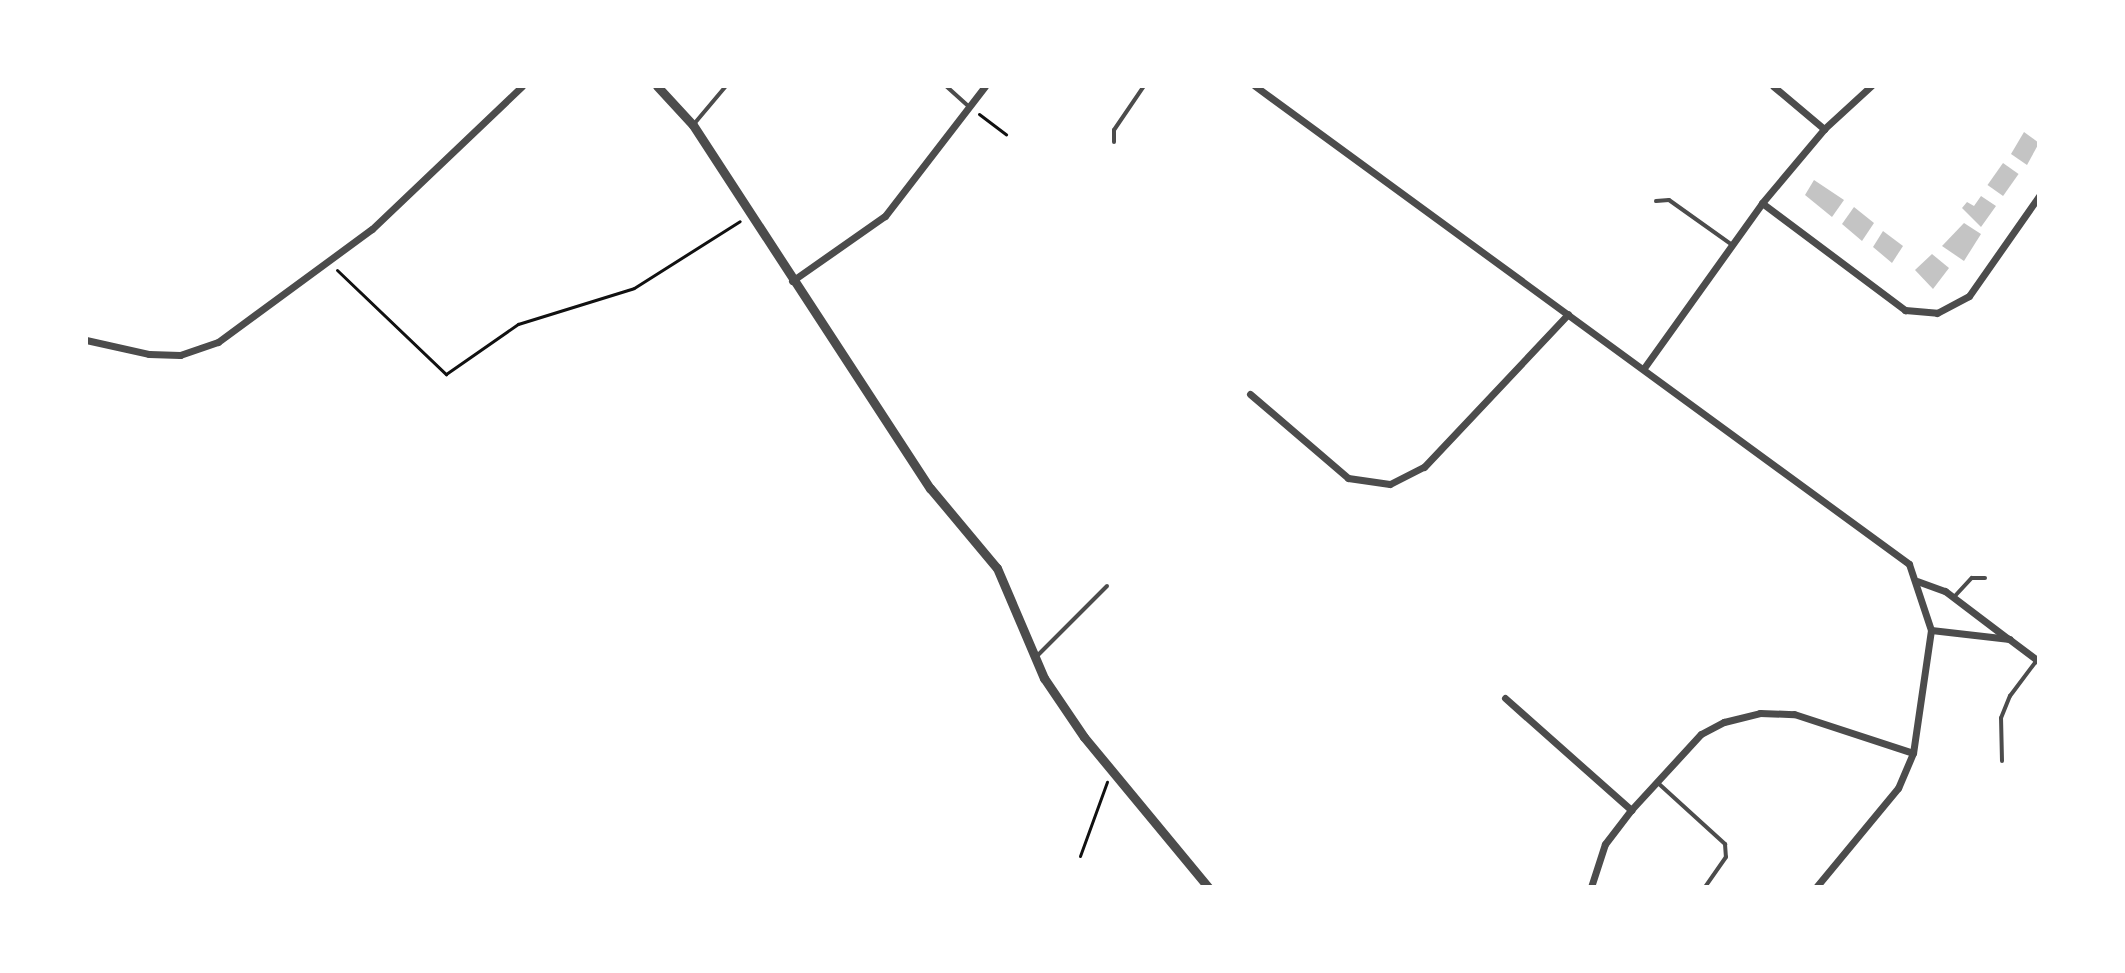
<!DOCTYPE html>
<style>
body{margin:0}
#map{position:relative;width:2125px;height:973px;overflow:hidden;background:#fff;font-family:"Nunito Sans",sans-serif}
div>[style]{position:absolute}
.building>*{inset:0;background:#c4c4c4;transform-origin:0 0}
.path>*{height:3px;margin:-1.5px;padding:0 1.5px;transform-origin:1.5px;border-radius:1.5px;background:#111}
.service>*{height:4px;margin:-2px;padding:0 2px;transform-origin:2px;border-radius:2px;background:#4c4c4c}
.minor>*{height:7px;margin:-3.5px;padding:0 3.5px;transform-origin:3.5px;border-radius:3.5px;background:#4c4c4c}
.tertiary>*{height:9px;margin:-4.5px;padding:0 4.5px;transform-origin:4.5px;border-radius:4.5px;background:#4c4c4c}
span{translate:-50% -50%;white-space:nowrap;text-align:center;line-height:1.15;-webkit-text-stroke:6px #fff;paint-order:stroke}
.frame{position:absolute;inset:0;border:88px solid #fff;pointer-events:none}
</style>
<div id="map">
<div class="building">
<div style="clip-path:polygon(2024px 132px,2039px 143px,2027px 165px,2011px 154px)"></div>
<div style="left:2003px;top:163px;width:19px;height:27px;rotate:35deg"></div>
<div style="clip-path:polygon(1814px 180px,1844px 200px,1832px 217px,1805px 195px)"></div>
<div style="clip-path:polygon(1981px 196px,1996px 206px,1981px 227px,1962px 208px,1967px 202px,1974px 206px)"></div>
<div style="clip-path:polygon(1854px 207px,1874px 223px,1862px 241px,1842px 224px)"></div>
<div style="clip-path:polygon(1964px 223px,1981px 234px,1964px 261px,1942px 246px)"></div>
<div style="clip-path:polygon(1883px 231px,1903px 246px,1892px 263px,1873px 247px)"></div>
<div style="clip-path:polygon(1932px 254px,1949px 268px,1933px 289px,1915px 270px)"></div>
</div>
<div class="path">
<div style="left:979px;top:114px;width:34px;rotate:37deg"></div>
<div style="left:337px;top:270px;width:151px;rotate:43.7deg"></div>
<div style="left:446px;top:374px;width:88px;rotate:-34.8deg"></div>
<div style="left:518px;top:324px;width:121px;rotate:-17.2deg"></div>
<div style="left:634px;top:288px;width:125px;rotate:-32.3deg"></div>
<div style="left:1080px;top:856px;width:79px;rotate:-70deg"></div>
</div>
<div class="service">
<div style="left:946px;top:86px;width:31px;rotate:42deg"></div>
<div style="left:694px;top:124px;width:50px;rotate:-49.9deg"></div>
<div style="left:1114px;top:142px;width:12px;rotate:-90deg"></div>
<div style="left:1114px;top:130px;width:53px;rotate:-55.7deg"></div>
<div style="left:1656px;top:201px;width:13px;rotate:-4deg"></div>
<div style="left:1669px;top:200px;width:77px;rotate:35.5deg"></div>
<div style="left:1954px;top:597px;width:26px;rotate:-47deg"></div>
<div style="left:1972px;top:578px;width:13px"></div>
<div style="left:1037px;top:656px;width:99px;rotate:-45deg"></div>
<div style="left:2002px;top:761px;width:43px;rotate:-91.3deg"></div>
<div style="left:2001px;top:718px;width:24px;rotate:-68deg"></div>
<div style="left:2010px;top:696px;width:45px;rotate:-53.1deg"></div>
<div style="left:1658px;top:783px;width:91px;rotate:42.3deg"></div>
<div style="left:1725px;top:844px;width:13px;rotate:86deg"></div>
<div style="left:1726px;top:857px;width:37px;rotate:125deg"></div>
</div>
<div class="minor">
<div style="left:1255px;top:86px;width:810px;rotate:36.16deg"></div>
<div style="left:1909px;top:564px;width:70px;rotate:71.6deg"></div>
<div style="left:1931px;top:630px;width:124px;rotate:98.3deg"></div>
<div style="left:1913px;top:753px;width:38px;rotate:113deg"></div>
<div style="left:1898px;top:788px;width:129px;rotate:129.6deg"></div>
<div style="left:1773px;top:86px;width:67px;rotate:40.1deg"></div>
<div style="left:1762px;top:203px;width:179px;rotate:36.8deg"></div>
<div style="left:1905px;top:310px;width:32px;rotate:5deg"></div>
<div style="left:1937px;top:313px;width:36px;rotate:-28deg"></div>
<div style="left:1969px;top:296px;width:122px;rotate:-55deg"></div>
<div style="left:792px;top:281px;width:113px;rotate:-35deg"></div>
<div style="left:885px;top:216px;width:164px;rotate:-52.4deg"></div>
<div style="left:86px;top:340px;width:65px;rotate:12.5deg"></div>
<div style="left:149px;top:354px;width:31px;rotate:2deg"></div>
<div style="left:180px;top:355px;width:40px;rotate:-18.9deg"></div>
<div style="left:218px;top:342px;width:191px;rotate:-36.3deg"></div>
<div style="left:372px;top:229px;width:207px;rotate:-43.6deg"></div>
<div style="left:1644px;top:368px;width:203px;rotate:-54.4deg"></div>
<div style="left:1762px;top:203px;width:97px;rotate:-50deg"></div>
<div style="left:1824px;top:129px;width:64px;rotate:-42.5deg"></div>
<div style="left:1250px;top:394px;width:129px;rotate:40.6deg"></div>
<div style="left:1348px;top:478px;width:42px;rotate:8.1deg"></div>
<div style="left:1390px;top:484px;width:38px;rotate:-27deg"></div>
<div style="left:1424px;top:467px;width:210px;rotate:-46.7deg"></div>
<div style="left:1917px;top:581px;width:30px;rotate:20deg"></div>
<div style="left:1945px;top:591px;width:78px;rotate:37.2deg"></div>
<div style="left:1931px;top:630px;width:79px;rotate:6.6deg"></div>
<div style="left:2009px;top:639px;width:38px;rotate:37deg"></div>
<div style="left:1505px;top:698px;width:169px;rotate:41.6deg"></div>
<div style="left:1591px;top:887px;width:45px;rotate:-72deg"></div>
<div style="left:1605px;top:844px;width:43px;rotate:-52.6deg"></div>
<div style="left:1631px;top:810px;width:103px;rotate:-47.4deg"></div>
<div style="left:1701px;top:734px;width:26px;rotate:-28deg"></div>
<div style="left:1724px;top:722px;width:37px;rotate:-14deg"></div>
<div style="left:1760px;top:713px;width:34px;rotate:2deg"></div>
<div style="left:1794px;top:714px;width:125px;rotate:18.1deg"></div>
</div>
<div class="tertiary">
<div style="left:657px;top:86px;width:53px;rotate:47.3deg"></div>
<div style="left:693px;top:125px;width:434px;rotate:56.9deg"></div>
<div style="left:930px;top:488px;width:104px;rotate:50.1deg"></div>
<div style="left:997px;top:568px;width:120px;rotate:66.9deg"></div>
<div style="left:1044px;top:678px;width:71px;rotate:55.9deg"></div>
<div style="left:1084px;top:737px;width:195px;rotate:50.4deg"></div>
</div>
<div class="frame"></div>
</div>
